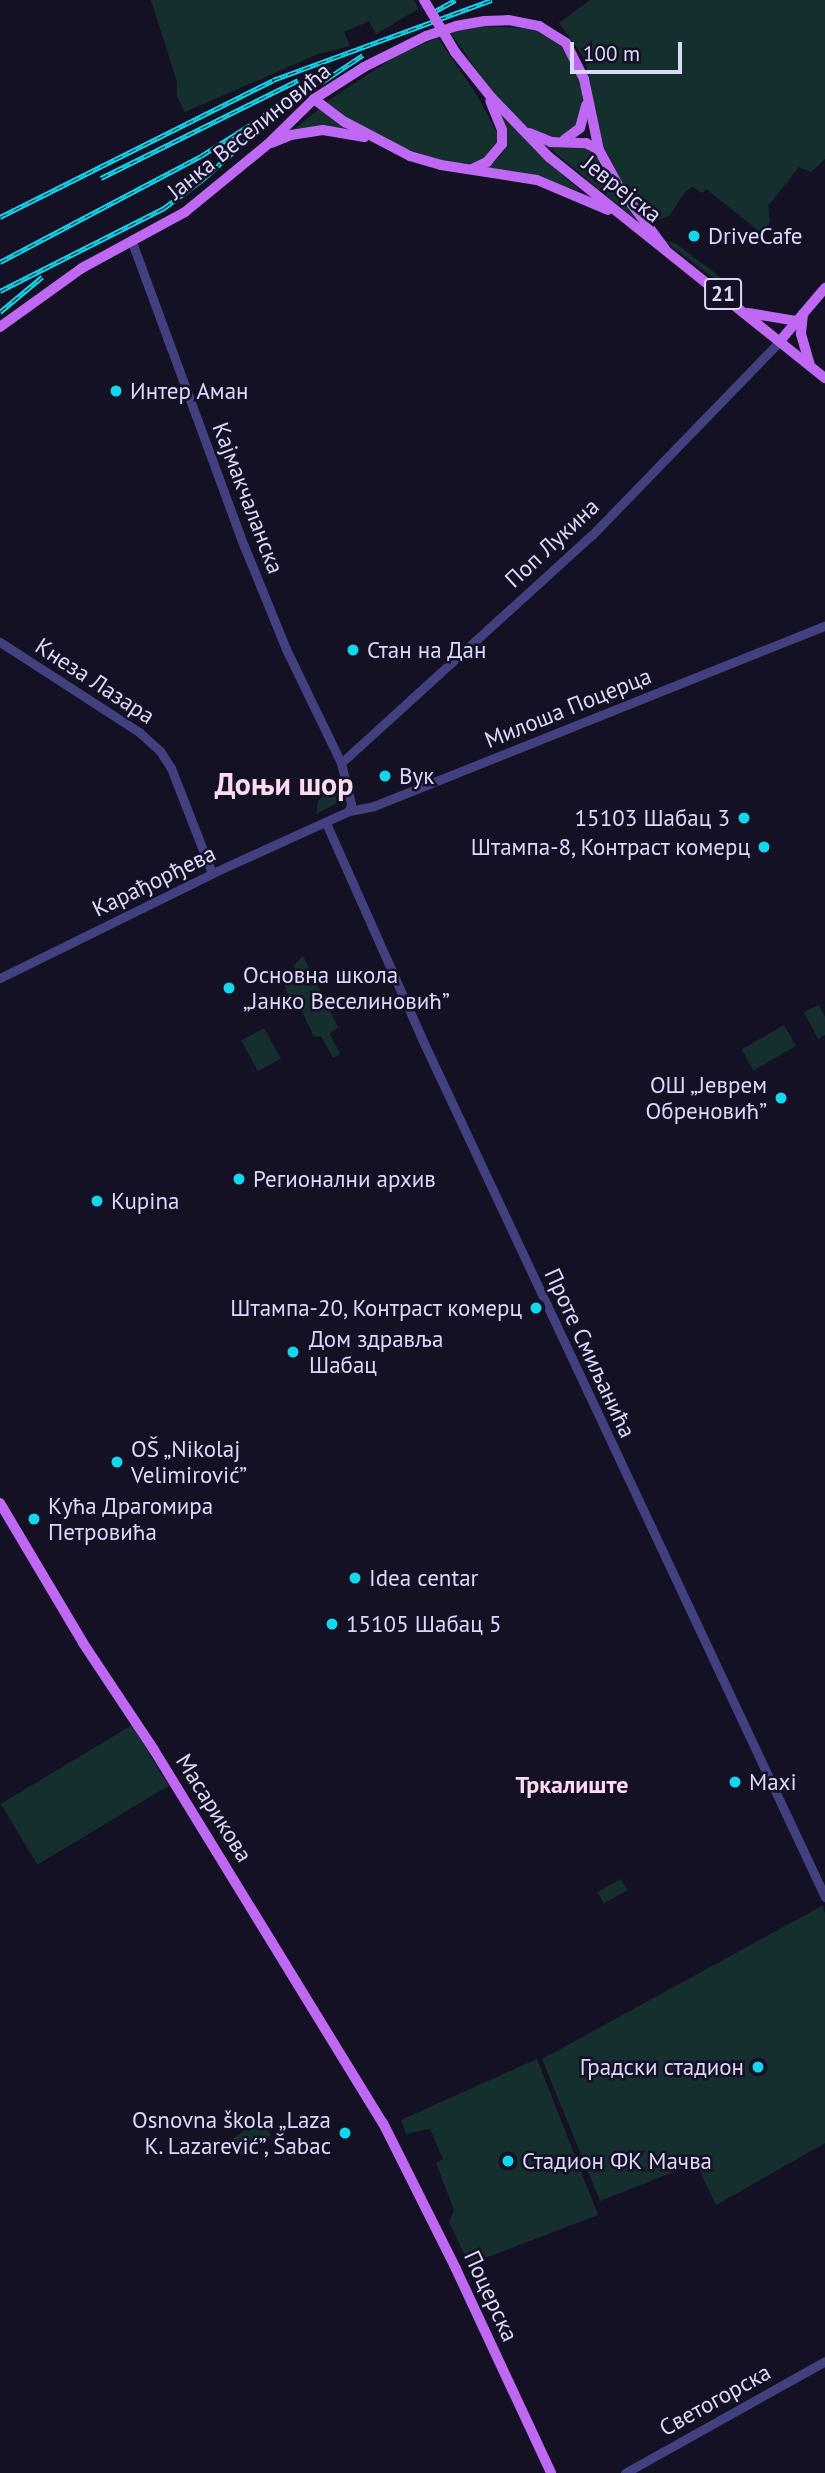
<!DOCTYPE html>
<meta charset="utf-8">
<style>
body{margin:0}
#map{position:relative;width:825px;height:2473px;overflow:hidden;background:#151125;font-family:"PT Sans",sans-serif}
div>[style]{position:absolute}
.green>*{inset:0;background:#152f2e;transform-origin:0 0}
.minor>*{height:9px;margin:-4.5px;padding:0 4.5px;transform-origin:4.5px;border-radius:4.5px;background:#434080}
.major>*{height:10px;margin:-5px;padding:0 5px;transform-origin:5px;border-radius:5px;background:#bf68f3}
.rail>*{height:5px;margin-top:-2.5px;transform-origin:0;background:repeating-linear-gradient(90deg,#151125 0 8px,#14d6ec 0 16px);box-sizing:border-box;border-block:2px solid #14d6ec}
.major-bridge>*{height:10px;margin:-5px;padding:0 5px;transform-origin:5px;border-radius:5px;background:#bf68f3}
.dots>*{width:19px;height:19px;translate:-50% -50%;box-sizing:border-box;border:4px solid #151125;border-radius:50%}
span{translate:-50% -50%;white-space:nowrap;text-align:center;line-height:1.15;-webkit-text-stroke:5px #151125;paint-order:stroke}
.shield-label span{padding:2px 5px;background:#151125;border:2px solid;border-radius:5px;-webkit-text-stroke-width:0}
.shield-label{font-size:21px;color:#dcd8fc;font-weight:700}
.street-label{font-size:23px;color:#dcd8fc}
.poi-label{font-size:23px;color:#dcd8fc}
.left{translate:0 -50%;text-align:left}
.right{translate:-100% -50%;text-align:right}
.neighbourhood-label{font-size:24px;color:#fcdaf0;font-weight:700}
.district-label{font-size:30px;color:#fcdaf0;font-weight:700}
.scale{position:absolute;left:570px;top:42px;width:112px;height:32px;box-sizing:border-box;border:4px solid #dcd8fc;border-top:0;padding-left:9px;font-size:21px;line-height:24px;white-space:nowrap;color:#dcd8fc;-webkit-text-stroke:5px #151125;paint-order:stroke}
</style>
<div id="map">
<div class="green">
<div style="clip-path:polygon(151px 0,414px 0,418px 9px,376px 34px,369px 21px,344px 32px,350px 46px,318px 54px,185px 112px,177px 97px,177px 82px)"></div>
<div style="clip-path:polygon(590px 0,825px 0,825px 159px,811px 172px,799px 167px,768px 206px,770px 221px,764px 235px,706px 189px,703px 193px,692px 187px,685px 192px,670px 215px,659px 220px,646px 215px,623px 187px,600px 138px,585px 59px,559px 23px)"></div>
<div style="clip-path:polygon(485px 26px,536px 29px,563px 47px,575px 66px,583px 92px,579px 122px,561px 136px,554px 138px,534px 132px,514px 117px,486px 83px,450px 32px)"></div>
<div style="clip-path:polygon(438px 38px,478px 97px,498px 135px,498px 143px,489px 156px,473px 164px,447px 162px,401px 147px,349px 119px,326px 102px,399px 54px)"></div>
<div style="clip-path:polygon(319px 109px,347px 126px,346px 129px,293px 130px)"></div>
<div style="clip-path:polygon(502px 115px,539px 154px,582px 192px,532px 175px,487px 168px,502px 155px,506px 146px)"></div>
<div style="clip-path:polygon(573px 144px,594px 150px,646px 228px,547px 146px)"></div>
<div style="clip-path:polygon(663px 240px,675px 243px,719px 276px,723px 285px)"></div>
<div style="clip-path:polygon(334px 783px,339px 794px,339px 802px,316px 814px,318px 801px)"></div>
<div style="clip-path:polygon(303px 956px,338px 1027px,330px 1034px,340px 1054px,333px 1058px,321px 1036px,314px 1037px,300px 1007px,287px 993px,284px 982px,296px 974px,294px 965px)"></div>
<div style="clip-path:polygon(819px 1005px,825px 1017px,825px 1035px,818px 1039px,804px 1012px)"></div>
<div style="left:784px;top:1025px;width:24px;height:49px;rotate:60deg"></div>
<div style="left:264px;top:1028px;width:35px;height:26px;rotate:61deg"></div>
<div style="left:132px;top:1725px;width:71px;height:153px;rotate:59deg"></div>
<div style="left:621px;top:1879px;width:13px;height:27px;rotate:61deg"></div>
<div style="clip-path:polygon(822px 1906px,825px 1913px,825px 2143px,716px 2205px,696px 2163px,600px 2201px,542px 2059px)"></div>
<div style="clip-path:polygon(537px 2059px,598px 2215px,469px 2264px,449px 2222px,454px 2210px,436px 2163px,443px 2159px,430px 2129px,406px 2134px,401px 2120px)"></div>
<div style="left:259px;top:2119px;width:20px;height:36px;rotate:53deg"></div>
</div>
<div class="minor">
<div style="left:132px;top:242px;width:324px;rotate:69.8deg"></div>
<div style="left:244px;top:546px;width:111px;rotate:67.8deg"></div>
<div style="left:286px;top:649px;width:127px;rotate:64.2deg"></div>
<div style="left:341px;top:763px;width:42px;rotate:76.3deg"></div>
<div style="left:351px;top:804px;width:7px;rotate:106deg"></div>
<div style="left:0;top:642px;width:166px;rotate:32.9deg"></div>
<div style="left:139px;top:732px;width:28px;rotate:42deg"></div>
<div style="left:160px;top:751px;width:20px;rotate:57deg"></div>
<div style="left:171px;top:768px;width:113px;rotate:68.7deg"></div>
<div style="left:341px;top:763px;width:339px;rotate:-42.3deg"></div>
<div style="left:592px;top:535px;width:270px;rotate:-45.9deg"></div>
<div style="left:326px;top:823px;width:236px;rotate:66deg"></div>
<div style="left:422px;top:1039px;width:948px;rotate:64.84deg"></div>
<div style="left:0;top:978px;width:240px;rotate:-26.2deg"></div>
<div style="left:215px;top:872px;width:147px;rotate:-24.5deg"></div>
<div style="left:349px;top:811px;width:25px;rotate:-11deg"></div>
<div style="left:374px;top:806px;width:486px;rotate:-21.8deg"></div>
<div style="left:625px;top:2473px;width:229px;rotate:-29.2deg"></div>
</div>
<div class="major">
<div style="left:455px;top:52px;width:58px;rotate:51.3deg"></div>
<div style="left:491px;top:97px;width:83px;rotate:46deg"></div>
<div style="left:549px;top:157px;width:354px;rotate:38.7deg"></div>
<div style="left:314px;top:99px;width:39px;rotate:37deg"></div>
<div style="left:345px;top:122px;width:73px;rotate:27.6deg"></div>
<div style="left:410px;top:156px;width:32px;rotate:16deg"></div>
<div style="left:441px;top:165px;width:97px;rotate:8.9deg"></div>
<div style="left:537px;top:180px;width:77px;rotate:22.9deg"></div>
<div style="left:529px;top:133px;width:24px;rotate:22deg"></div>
<div style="left:551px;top:142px;width:35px;rotate:2deg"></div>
<div style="left:586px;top:143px;width:15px;rotate:28deg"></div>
<div style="left:564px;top:140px;width:20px;rotate:-37deg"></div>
<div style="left:580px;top:128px;width:24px;rotate:-75deg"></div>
<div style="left:271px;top:143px;width:22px;rotate:-22deg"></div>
<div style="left:291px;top:135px;width:32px;rotate:-9deg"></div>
<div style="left:323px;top:130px;width:42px;rotate:9.7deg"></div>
<div style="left:472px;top:169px;width:17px;rotate:-25deg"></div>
<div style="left:487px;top:162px;width:23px;rotate:-50deg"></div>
<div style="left:502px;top:144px;width:14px;rotate:-90deg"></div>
<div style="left:502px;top:130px;width:31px;rotate:-112deg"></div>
<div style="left:748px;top:313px;width:50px;rotate:9.3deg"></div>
<div style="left:803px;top:314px;width:20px;rotate:96deg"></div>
<div style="left:801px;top:334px;width:33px;rotate:74deg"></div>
<div style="left:0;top:327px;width:101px;rotate:-35.7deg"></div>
<div style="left:82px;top:268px;width:117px;rotate:-28.5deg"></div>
<div style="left:185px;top:212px;width:107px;rotate:-39.3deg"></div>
<div style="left:268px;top:144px;width:64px;rotate:-44.4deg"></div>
<div style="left:314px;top:99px;width:59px;rotate:-32.6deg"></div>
<div style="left:364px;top:67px;width:69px;rotate:-26.6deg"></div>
<div style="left:426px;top:36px;width:32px;rotate:-18deg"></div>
<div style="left:456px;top:26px;width:29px;rotate:-10deg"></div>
<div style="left:485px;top:21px;width:23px;rotate:-2deg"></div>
<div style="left:508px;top:20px;width:32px;rotate:11deg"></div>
<div style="left:539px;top:26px;width:32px;rotate:32deg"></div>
<div style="left:566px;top:43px;width:40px;rotate:63.4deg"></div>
<div style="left:584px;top:79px;width:73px;rotate:78.1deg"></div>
<div style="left:599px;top:150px;width:42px;rotate:61.6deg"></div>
<div style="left:619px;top:187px;width:77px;rotate:53.4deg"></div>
<div style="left:780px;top:341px;width:70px;rotate:-49.7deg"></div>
<div style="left:0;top:1503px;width:163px;rotate:59.3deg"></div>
<div style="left:83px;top:1643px;width:128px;rotate:56.4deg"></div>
<div style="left:154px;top:1750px;width:438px;rotate:58.5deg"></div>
<div style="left:383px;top:2123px;width:163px;rotate:63.4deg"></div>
<div style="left:456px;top:2269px;width:225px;rotate:65deg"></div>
</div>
<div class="rail">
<div style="left:430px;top:14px;width:29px;rotate:-29deg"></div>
<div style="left:322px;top:82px;width:49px;rotate:-33.4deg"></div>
<div style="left:101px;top:178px;width:220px;rotate:-26.4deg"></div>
<div style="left:0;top:217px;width:305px;rotate:-26.6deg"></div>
<div style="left:273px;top:80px;width:233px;rotate:-20.1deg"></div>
<div style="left:0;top:262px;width:227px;rotate:-27.8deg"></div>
<div style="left:201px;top:156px;width:67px;rotate:-32.3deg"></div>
<div style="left:258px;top:120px;width:88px;rotate:-37.1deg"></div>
<div style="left:0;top:291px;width:184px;rotate:-26.8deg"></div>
<div style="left:164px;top:208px;width:47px;rotate:-36.4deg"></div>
<div style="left:202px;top:180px;width:82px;rotate:-42deg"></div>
<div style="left:0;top:312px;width:55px;rotate:-39.8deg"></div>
</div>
<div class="major-bridge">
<div style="left:424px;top:0;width:61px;rotate:59.2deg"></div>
</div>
<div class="dots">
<div style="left:694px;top:236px;background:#14d6ec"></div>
<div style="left:116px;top:391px;background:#14d6ec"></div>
<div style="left:353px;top:650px;background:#14d6ec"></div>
<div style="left:385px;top:776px;background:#14d6ec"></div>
<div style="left:744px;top:818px;background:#14d6ec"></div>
<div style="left:764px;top:847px;background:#14d6ec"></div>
<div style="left:229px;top:988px;background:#14d6ec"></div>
<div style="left:781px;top:1098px;background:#14d6ec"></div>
<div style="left:239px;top:1179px;background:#14d6ec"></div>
<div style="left:97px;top:1201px;background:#14d6ec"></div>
<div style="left:536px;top:1308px;background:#14d6ec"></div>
<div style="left:293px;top:1352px;background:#14d6ec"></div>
<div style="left:117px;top:1462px;background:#14d6ec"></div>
<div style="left:34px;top:1519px;background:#14d6ec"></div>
<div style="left:355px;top:1578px;background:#14d6ec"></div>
<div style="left:332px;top:1624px;background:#14d6ec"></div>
<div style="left:735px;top:1782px;background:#14d6ec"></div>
<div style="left:758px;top:2067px;background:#14d6ec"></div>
<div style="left:345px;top:2133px;background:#14d6ec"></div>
<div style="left:508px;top:2161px;background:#14d6ec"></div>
</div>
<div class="shield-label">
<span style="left:723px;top:294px">21</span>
</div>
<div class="street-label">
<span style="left:249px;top:131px;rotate:-39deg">Јанка Веселиновића</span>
<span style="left:622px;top:189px;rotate:38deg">Јеврејска</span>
<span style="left:248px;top:498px;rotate:69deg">Кајмакчаланска</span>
<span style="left:552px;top:543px;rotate:-43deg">Поп Лукина</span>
<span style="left:95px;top:681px;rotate:33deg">Кнеза Лазара</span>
<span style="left:568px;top:708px;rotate:-22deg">Милоша Поцерца</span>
<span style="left:154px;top:881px;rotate:-26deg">Карађорђева</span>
<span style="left:590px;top:1353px;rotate:65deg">Проте Смиљанића</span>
<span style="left:214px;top:1808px;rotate:58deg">Масарикова</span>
<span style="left:491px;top:2296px;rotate:65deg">Поцерска</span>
<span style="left:715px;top:2400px;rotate:-29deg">Светогорска</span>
</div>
<div class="poi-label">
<span class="left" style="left:708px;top:236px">DriveCafe</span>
<span class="left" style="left:130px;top:391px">Интер Аман</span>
<span class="left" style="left:367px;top:650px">Стан на Дан</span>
<span class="left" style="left:399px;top:776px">Вук</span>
<span class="right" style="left:730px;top:818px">15103 Шабац 3</span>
<span class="right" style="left:750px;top:847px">Штампа-8, Контраст комерц</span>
<span class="left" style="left:243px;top:988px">Основна школа<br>„Јанко Веселиновић”</span>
<span class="right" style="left:767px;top:1098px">ОШ „Јеврем<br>Обреновић”</span>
<span class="left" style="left:253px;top:1179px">Регионални архив</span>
<span class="left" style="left:111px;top:1201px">Kupina</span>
<span class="right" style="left:522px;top:1308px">Штампа-20, Контраст комерц</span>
<span class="left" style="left:309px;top:1352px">Дом здравља<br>Шабац</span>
<span class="left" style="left:131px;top:1462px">OŠ „Nikolaj<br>Velimirović”</span>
<span class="left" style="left:48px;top:1519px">Кућа Драгомира<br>Петровића</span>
<span class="left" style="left:369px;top:1578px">Idea centar</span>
<span class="left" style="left:346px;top:1624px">15105 Шабац 5</span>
<span class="left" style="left:749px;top:1782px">Maxi</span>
<span class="right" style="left:744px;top:2067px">Градски стадион</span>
<span class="right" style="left:331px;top:2133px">Osnovna škola „Laza<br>K. Lazarević”, Šabac</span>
<span class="left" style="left:522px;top:2161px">Стадион ФК Мачва</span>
</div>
<div class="neighbourhood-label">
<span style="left:572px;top:1785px">Тркалиште</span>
</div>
<div class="district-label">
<span style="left:284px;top:784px">Доњи шор</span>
</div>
<div class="scale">100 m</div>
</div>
